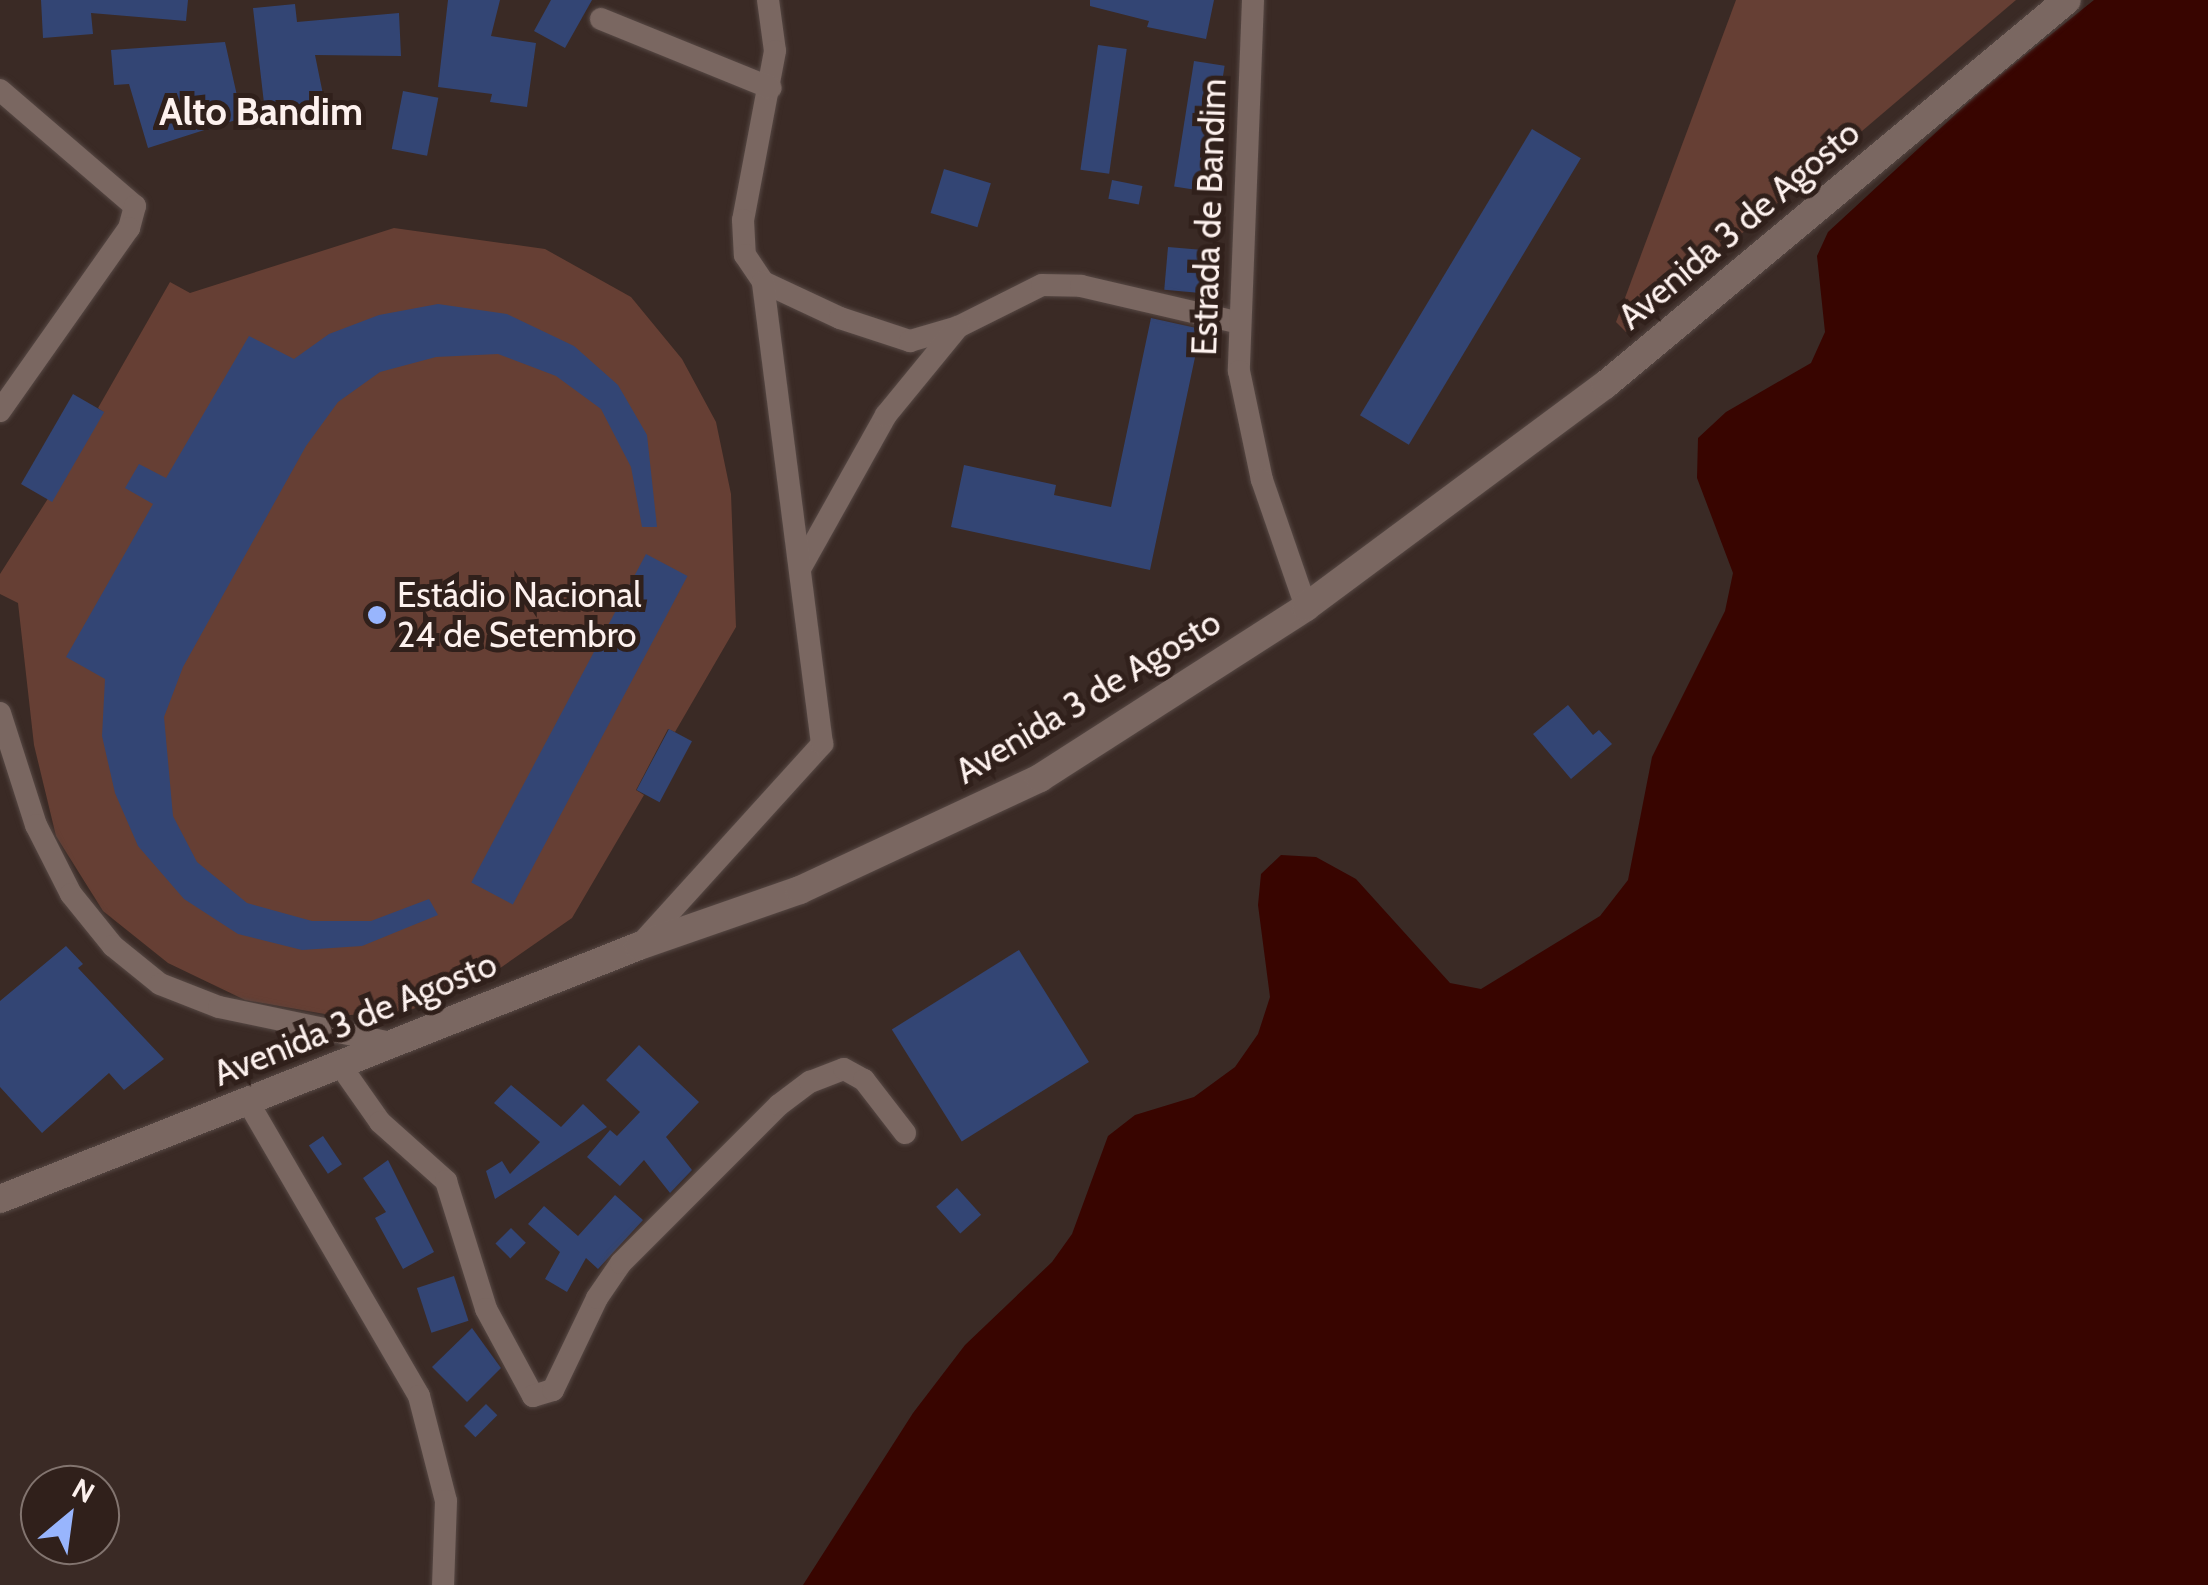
<!DOCTYPE html>
<meta charset="utf-8">
<style>
body{margin:0}
#map{position:relative;width:2208px;height:1585px;overflow:hidden;background:#3a2a25;font-family:Cabin,sans-serif}
div>[style]{position:absolute}
.green>*{inset:0;background:#663f34}
.water>*{inset:0;background:#380500}
.building>*{inset:0;background:#334574;transform-origin:0 0}
.roads{filter:drop-shadow(0 0 2px #564844) drop-shadow(0 0 2px #564844)}
.minor>*{height:22px;margin:-11px;padding:0 11px;transform-origin:11px;border-radius:11px;background:#7a6761}
.tertiary>*{height:28px;margin:-14px;padding:0 14px;transform-origin:14px;border-radius:14px;background:#7a6761}
.dots>*{width:28px;height:28px;translate:-50% -50%;box-sizing:border-box;border:5px solid #30201b;border-radius:50%}
span{translate:-50% -50%;white-space:nowrap;text-align:center;line-height:1.15;-webkit-text-stroke:10px #30201b;paint-order:stroke}
.street-label{font-size:35px;color:#fdf1ee}
.poi-label{font-size:35px;color:#fdf1ee}
.left{translate:0 -50%;text-align:left}
.neighbourhood-label{font-size:38px;color:#fdf1ee;font-weight:700}
.north{position:absolute;left:20px;top:1465px;width:100px;height:100px;box-sizing:border-box;background:#30201b;border:2px solid #82746f;border-radius:50%;rotate:29deg;font-size:28px;font-weight:700;line-height:40px;text-align:center;color:#fdf1ee}
.north::after{content:'';display:block;margin:auto;width:35px;height:45px;background:#98b5fd;clip-path:polygon(50% 0,100% 100%,50% 72%,0 100%)}
</style>
<div id="map">
<div class="green">
<div style="clip-path:polygon(1736px 0,2016px 0,1626px 332px,1616px 322px)"></div>
<div style="clip-path:polygon(394px 228px,545px 249px,631px 297px,682px 359px,716px 422px,731px 494px,736px 627px,675px 732px,668px 729px,636px 790px,644px 795px,572px 918px,483px 980px,408px 1011px,336px 1016px,245px 1000px,168px 963px,103px 911px,56px 836px,34px 745px,18px 603px,0 594px,0 574px,103px 412px,98px 408px,170px 282px,190px 293px)"></div>
</div>
<div class="water">
<div style="clip-path:polygon(2094px 0,2208px 0,2208px 1585px,803px 1585px,913px 1413px,965px 1345px,1052px 1262px,1072px 1234px,1108px 1136px,1135px 1115px,1194px 1097px,1235px 1067px,1258px 1034px,1270px 997px,1258px 905px,1261px 874px,1281px 855px,1316px 857px,1356px 879px,1450px 983px,1481px 989px,1600px 916px,1628px 880px,1652px 757px,1725px 611px,1733px 573px,1697px 478px,1698px 438px,1726px 412px,1811px 363px,1825px 332px,1817px 256px,1828px 232px,1983px 89px)"></div>
</div>
<div class="building">
<div style="clip-path:polygon(41px 0,188px 0,186px 21px,91px 13px,93px 34px,43px 38px)"></div>
<div style="clip-path:polygon(448px 0,500px 0,491px 36px,536px 43px,527px 107px,490px 102px,492px 94px,438px 87px)"></div>
<div style="clip-path:polygon(551px 0,592px 0,565px 48px,534px 31px)"></div>
<div style="clip-path:polygon(1090px 0,1214px 0,1206px 39px,1147px 27px,1149px 21px,1090px 6px)"></div>
<div style="clip-path:polygon(295px 4px,297px 22px,399px 13px,401px 56px,315px 55px,327px 114px,291px 121px,289px 107px,265px 112px,253px 8px)"></div>
<div style="clip-path:polygon(225px 42px,242px 118px,148px 148px,129px 84px,114px 85px,111px 50px)"></div>
<div style="left:1098px;top:45px;width:29px;height:126px;rotate:8deg"></div>
<div style="left:1194px;top:61px;width:31px;height:127px;rotate:9deg"></div>
<div style="left:403px;top:91px;width:36px;height:59px;rotate:11deg"></div>
<div style="left:1532px;top:129px;width:57px;height:334px;rotate:31deg"></div>
<div style="left:944px;top:169px;width:49px;height:46px;rotate:17deg"></div>
<div style="left:1112px;top:180px;width:31px;height:19px;rotate:11deg"></div>
<div style="left:1168px;top:247px;width:53px;height:43px;rotate:5deg"></div>
<div style="clip-path:polygon(438px 304px,507px 314px,574px 346px,618px 385px,647px 435px,657px 527px,642px 527px,631px 467px,601px 409px,556px 376px,498px 354px,436px 357px,380px 372px,338px 402px,306px 446px,183px 667px,164px 717px,173px 816px,197px 862px,247px 903px,312px 921px,371px 921px,429px 899px,438px 915px,362px 946px,302px 950px,238px 934px,184px 899px,138px 846px,115px 793px,102px 736px,105px 679px,66px 657px,153px 504px,125px 488px,139px 464px,166px 478px,249px 336px,294px 359px,329px 334px,379px 315px)"></div>
<div style="clip-path:polygon(1151px 318px,1201px 329px,1150px 570px,951px 527px,964px 465px,1056px 485px,1054px 495px,1111px 507px)"></div>
<div style="left:73px;top:394px;width:36px;height:104px;rotate:30deg"></div>
<div style="left:646px;top:554px;width:47px;height:372px;rotate:28deg"></div>
<div style="clip-path:polygon(1568px 705px,1593px 735px,1599px 730px,1612px 744px,1571px 779px,1533px 734px)"></div>
<div style="left:669px;top:729px;width:26px;height:69px;rotate:28deg"></div>
<div style="clip-path:polygon(66px 946px,83px 964px,78px 968px,164px 1059px,124px 1090px,109px 1073px,42px 1133px,0 1087px,0 1001px)"></div>
<div style="left:1019px;top:950px;width:132px;height:150px;rotate:58deg"></div>
<div style="clip-path:polygon(639px 1045px,699px 1102px,666px 1137px,692px 1170px,670px 1193px,644px 1160px,620px 1186px,587px 1157px,610px 1130px,617px 1136px,640px 1112px,606px 1080px)"></div>
<div style="clip-path:polygon(511px 1085px,561px 1127px,583px 1104px,607px 1127px,495px 1199px,486px 1171px,502px 1161px,510px 1174px,540px 1142px,494px 1103px)"></div>
<div style="left:323px;top:1136px;width:34px;height:17px;rotate:56deg"></div>
<div style="clip-path:polygon(388px 1160px,434px 1252px,403px 1269px,375px 1218px,386px 1212px,363px 1178px)"></div>
<div style="left:957px;top:1188px;width:36px;height:28px;rotate:48deg"></div>
<div style="clip-path:polygon(615px 1195px,643px 1220px,598px 1269px,586px 1258px,567px 1292px,545px 1279px,560px 1252px,528px 1224px,544px 1206px,578px 1236px)"></div>
<div style="left:511px;top:1228px;width:21px;height:22px;rotate:45deg"></div>
<div style="left:454px;top:1276px;width:47px;height:39px;rotate:72deg"></div>
<div style="clip-path:polygon(472px 1328px,501px 1368px,467px 1402px,432px 1367px)"></div>
<div style="left:486px;top:1404px;width:16px;height:31px;rotate:45deg"></div>
</div>
<div class="roads">
<div class="minor">
<div style="left:768px;top:0;width:51px;rotate:82.2deg"></div>
<div style="left:775px;top:51px;width:172px;rotate:100.7deg"></div>
<div style="left:743px;top:220px;width:35px;rotate:87deg"></div>
<div style="left:745px;top:255px;width:32px;rotate:56deg"></div>
<div style="left:763px;top:282px;width:85px;rotate:25.1deg"></div>
<div style="left:840px;top:318px;width:74px;rotate:18.2deg"></div>
<div style="left:910px;top:341px;width:50px;rotate:-16.3deg"></div>
<div style="left:958px;top:327px;width:94px;rotate:-26.6deg"></div>
<div style="left:1042px;top:285px;width:39px;rotate:1deg"></div>
<div style="left:1081px;top:286px;width:159px;rotate:13.1deg"></div>
<div style="left:1253px;top:0;width:371px;rotate:92.2deg"></div>
<div style="left:1239px;top:371px;width:111px;rotate:78.1deg"></div>
<div style="left:1262px;top:480px;width:134px;rotate:70.9deg"></div>
<div style="left:601px;top:19px;width:183px;rotate:22.1deg"></div>
<div style="left:0;top:90px;width:178px;rotate:40.7deg"></div>
<div style="left:135px;top:206px;width:23px;rotate:105deg"></div>
<div style="left:129px;top:228px;width:224px;rotate:125.2deg"></div>
<div style="left:801px;top:567px;width:174px;rotate:-60.8deg"></div>
<div style="left:886px;top:415px;width:114px;rotate:-50.7deg"></div>
<div style="left:0;top:713px;width:118px;rotate:72.2deg"></div>
<div style="left:36px;top:825px;width:77px;rotate:63.1deg"></div>
<div style="left:71px;top:894px;width:67px;rotate:51.1deg"></div>
<div style="left:113px;top:946px;width:60px;rotate:39deg"></div>
<div style="left:160px;top:984px;width:63px;rotate:21.3deg"></div>
<div style="left:219px;top:1007px;width:176px;rotate:11.8deg"></div>
<div style="left:639px;top:946px;width:273px;rotate:-47.8deg"></div>
<div style="left:822px;top:744px;width:466px;rotate:-97.3deg"></div>
<div style="left:340px;top:1065px;width:70px;rotate:54.9deg"></div>
<div style="left:380px;top:1122px;width:89px;rotate:41.8deg"></div>
<div style="left:446px;top:1181px;width:134px;rotate:72.6deg"></div>
<div style="left:486px;top:1309px;width:99px;rotate:61.6deg"></div>
<div style="left:533px;top:1396px;width:21px;rotate:-17deg"></div>
<div style="left:553px;top:1390px;width:102px;rotate:-64.4deg"></div>
<div style="left:597px;top:1298px;width:42px;rotate:-55.6deg"></div>
<div style="left:621px;top:1263px;width:223px;rotate:-45deg"></div>
<div style="left:779px;top:1105px;width:39px;rotate:-37deg"></div>
<div style="left:810px;top:1082px;width:36px;rotate:-21deg"></div>
<div style="left:844px;top:1069px;width:23px;rotate:29deg"></div>
<div style="left:864px;top:1080px;width:67px;rotate:52.3deg"></div>
<div style="left:248px;top:1102px;width:340px;rotate:59.8deg"></div>
<div style="left:419px;top:1396px;width:108px;rotate:75.6deg"></div>
<div style="left:446px;top:1501px;width:84px;rotate:92deg"></div>
</div>
<div class="tertiary">
<div style="left:0;top:1199px;width:687px;rotate:-21.6deg"></div>
<div style="left:639px;top:946px;width:170px;rotate:-19.2deg"></div>
<div style="left:800px;top:890px;width:265px;rotate:-25deg"></div>
<div style="left:1040px;top:778px;width:316px;rotate:-32.7deg"></div>
<div style="left:1306px;top:607px;width:372px;rotate:-36.6deg"></div>
<div style="left:1605px;top:385px;width:601px;rotate:-39.81deg"></div>
</div>
</div>
<div class="dots">
<div style="left:377px;top:615px;background:#98b5fd"></div>
</div>
<div class="street-label">
<span style="left:1209px;top:217px;rotate:-88deg">Estrada de Bandim</span>
<span style="left:1739px;top:225px;rotate:-40deg">Avenida 3 de Agosto</span>
<span style="left:1088px;top:697px;rotate:-31deg">Avenida 3 de Agosto</span>
<span style="left:355px;top:1019px;rotate:-22deg">Avenida 3 de Agosto</span>
</div>
<div class="poi-label">
<span class="left" style="left:397px;top:615px">Estádio Nacional<br>24 de Setembro</span>
</div>
<div class="neighbourhood-label">
<span style="left:261px;top:112px">Alto Bandim</span>
</div>
<div class="north">N</div>
</div>
